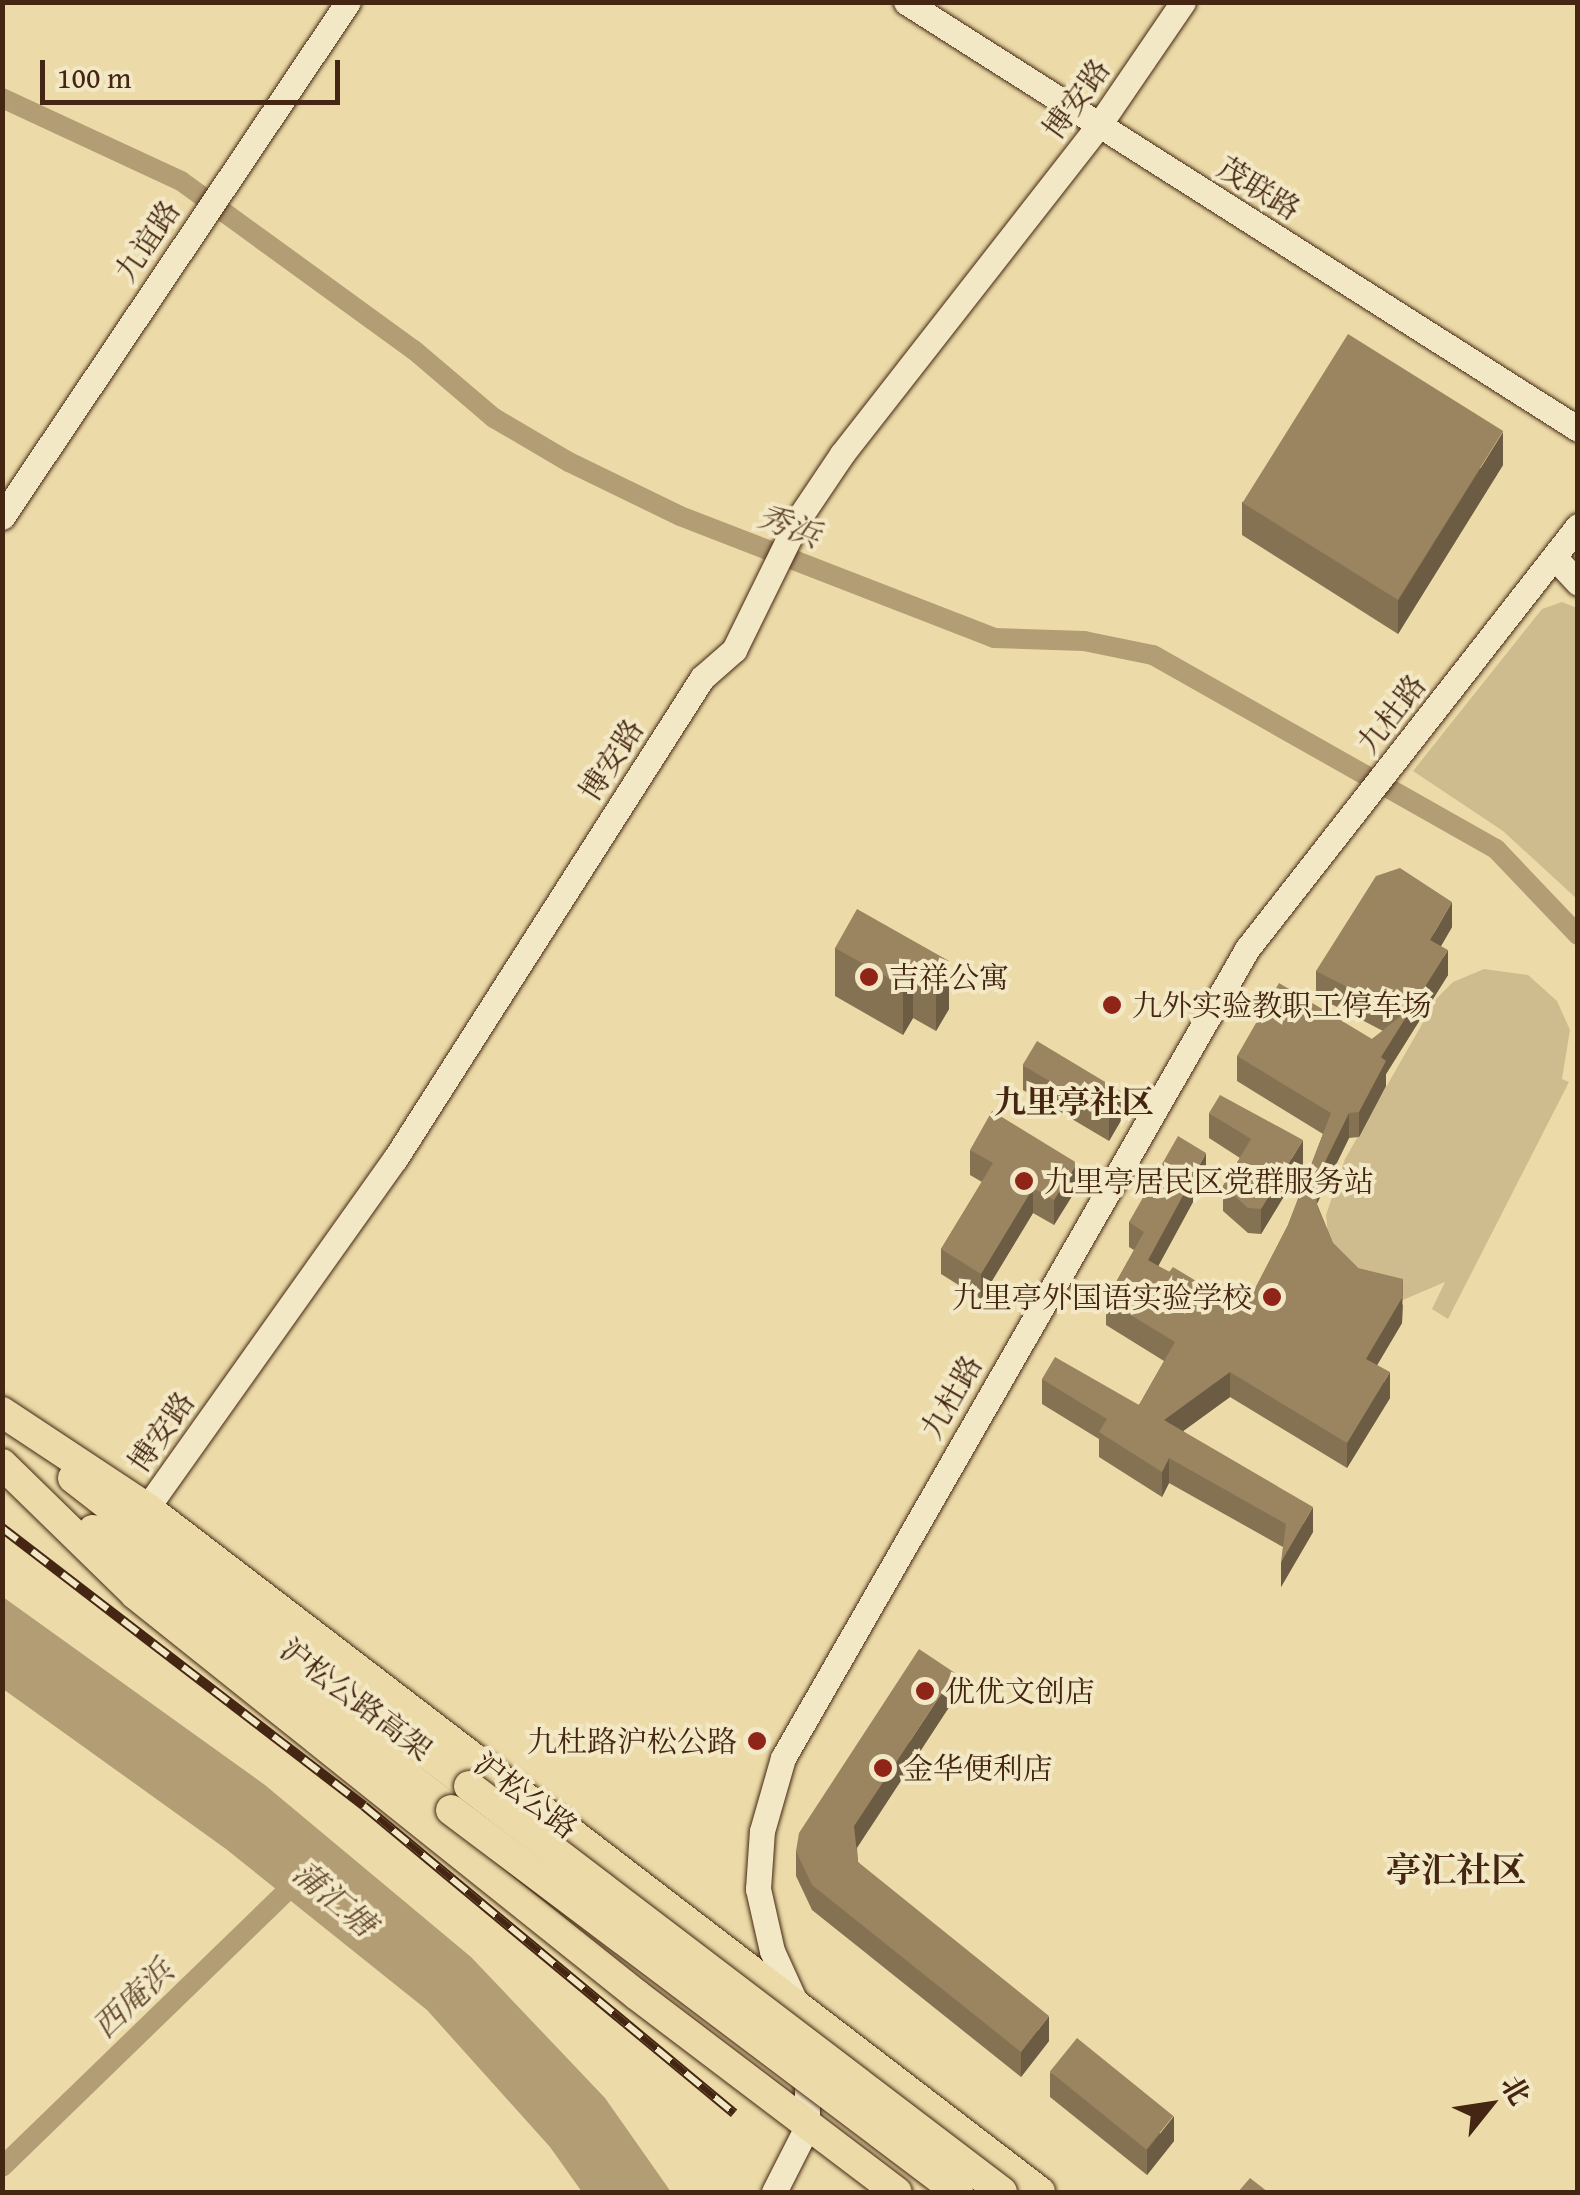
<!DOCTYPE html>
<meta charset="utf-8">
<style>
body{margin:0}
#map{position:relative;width:1580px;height:2195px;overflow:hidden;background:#ecdba8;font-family:"Gentium Book Plus","Noto Serif SC",serif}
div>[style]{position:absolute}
.green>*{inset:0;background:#cfbc8e}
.water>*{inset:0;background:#b39d75}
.canal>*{height:20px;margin:-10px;padding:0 10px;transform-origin:10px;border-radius:10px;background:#b39d75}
.roads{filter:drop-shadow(0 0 2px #442612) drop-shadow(0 0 2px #442612)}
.secondary>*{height:25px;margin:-12.5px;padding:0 12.5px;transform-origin:12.5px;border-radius:12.5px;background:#f3e8c6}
.primary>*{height:30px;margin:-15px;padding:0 15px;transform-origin:15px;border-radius:15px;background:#ecdba8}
.rail>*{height:10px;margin-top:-5px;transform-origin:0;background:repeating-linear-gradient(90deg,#f3e8c6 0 19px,#442612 0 38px);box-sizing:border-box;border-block:2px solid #442612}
.bridges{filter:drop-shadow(0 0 2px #442612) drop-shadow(0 0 2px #442612)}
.primary-bridge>*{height:30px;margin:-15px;padding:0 15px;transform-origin:15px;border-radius:15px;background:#ecdba8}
.wall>*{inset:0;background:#857253}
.shaded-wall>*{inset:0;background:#6c5c43}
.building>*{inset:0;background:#9b8460;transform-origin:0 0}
.dots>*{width:28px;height:28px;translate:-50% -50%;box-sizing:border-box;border:5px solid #f3e8c6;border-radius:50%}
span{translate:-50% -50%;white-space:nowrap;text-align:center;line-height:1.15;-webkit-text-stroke:8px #f3e8c6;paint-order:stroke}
.street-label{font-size:30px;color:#442612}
.poi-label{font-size:30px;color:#442612}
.left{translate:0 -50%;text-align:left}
.right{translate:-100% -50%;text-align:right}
.water-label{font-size:32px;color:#654a30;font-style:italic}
.neighbourhood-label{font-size:32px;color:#442612;font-weight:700}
.quarter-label{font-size:35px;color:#442612;font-weight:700}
.frame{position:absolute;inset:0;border:5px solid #442612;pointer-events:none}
.north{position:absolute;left:1440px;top:2055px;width:100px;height:100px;-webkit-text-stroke:8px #f3e8c6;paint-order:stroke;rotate:60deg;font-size:28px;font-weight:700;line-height:40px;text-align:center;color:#442612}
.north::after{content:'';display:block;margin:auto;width:35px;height:45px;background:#442612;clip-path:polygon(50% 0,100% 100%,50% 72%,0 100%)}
.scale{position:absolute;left:40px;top:60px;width:300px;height:45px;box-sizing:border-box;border:5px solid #442612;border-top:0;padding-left:12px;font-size:30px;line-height:35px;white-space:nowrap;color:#442612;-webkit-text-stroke:8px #f3e8c6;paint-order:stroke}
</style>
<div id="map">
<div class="green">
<div style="clip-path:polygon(1562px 602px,1577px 608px,1577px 899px,1503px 831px,1413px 771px,1542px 609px)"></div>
<div style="clip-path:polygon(1484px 969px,1528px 975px,1557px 1001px,1570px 1030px,1562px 1079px,1569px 1082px,1448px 1319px,1432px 1309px,1445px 1282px,1403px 1300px,1349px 1275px,1328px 1236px,1326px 1215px,1345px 1159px,1437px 998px,1453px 982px)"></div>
</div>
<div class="water">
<div style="clip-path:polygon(3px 1597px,265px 1785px,471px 1957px,605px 2098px,671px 2192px,582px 2192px,550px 2147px,427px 2010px,226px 1849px,3px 1689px)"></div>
</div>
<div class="canal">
<div style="left:2px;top:98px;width:197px;rotate:24.9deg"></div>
<div style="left:181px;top:181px;width:288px;rotate:36deg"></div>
<div style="left:414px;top:350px;width:105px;rotate:40.4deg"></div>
<div style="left:494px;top:418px;width:87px;rotate:30.4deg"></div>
<div style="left:569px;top:462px;width:123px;rotate:25.9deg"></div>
<div style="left:680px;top:516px;width:337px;rotate:21.2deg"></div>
<div style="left:994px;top:638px;width:90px;rotate:1.9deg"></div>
<div style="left:1084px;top:641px;width:70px;rotate:11.5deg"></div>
<div style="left:1153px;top:655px;width:394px;rotate:29.5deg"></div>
<div style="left:1496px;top:849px;width:119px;rotate:46.4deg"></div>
<div style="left:2px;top:2167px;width:418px;rotate:-44.1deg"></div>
</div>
<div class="roads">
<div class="secondary">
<div style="left:906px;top:2px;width:796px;rotate:32.43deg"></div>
<div style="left:2px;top:517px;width:620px;rotate:-56.11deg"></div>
<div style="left:1555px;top:558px;width:34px;rotate:47deg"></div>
<div style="left:136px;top:1523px;width:447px;rotate:-54.6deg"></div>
<div style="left:395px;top:1159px;width:571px;rotate:-57.45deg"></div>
<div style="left:702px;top:678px;width:43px;rotate:-41.2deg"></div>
<div style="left:734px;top:650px;width:147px;rotate:-63.8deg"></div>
<div style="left:799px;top:518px;width:77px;rotate:-56.1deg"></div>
<div style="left:842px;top:454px;width:417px;rotate:-52deg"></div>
<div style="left:1099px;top:125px;width:149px;rotate:-55.7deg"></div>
<div style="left:797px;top:2006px;width:60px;rotate:-114.4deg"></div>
<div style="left:772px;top:1951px;width:64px;rotate:-102.7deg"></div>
<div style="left:758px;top:1889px;width:58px;rotate:-86.1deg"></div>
<div style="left:762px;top:1831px;width:76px;rotate:-74deg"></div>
<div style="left:783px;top:1758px;width:933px;rotate:-60.16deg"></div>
<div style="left:1247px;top:949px;width:537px;rotate:-51.96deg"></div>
<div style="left:774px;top:2192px;width:73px;rotate:-63.1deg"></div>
<div style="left:807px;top:2127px;width:62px;rotate:-90deg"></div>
</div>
<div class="primary">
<div style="left:2px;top:1412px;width:174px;rotate:33.5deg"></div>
<div style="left:147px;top:1508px;width:1125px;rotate:37.45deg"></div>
<div style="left:2px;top:1464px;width:186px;rotate:44.3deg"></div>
<div style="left:135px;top:1594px;width:642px;rotate:38.62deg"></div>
<div style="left:637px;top:1995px;width:326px;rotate:37.2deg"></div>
<div style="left:73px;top:1478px;width:502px;rotate:37.87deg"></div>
<div style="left:93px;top:1530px;width:454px;rotate:38deg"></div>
</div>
</div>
<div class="rail">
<div style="left:2px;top:1528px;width:456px;rotate:37.5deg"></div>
<div style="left:364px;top:1806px;width:481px;rotate:39.7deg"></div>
</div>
<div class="bridges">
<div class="primary-bridge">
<div style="left:469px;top:1786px;width:670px;rotate:37.3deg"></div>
<div style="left:451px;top:1810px;width:635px;rotate:37deg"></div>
</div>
</div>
<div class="wall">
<div style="clip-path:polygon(1503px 465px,1398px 634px,1242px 535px,1242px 502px)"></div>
<div style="clip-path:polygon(1452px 927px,1441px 946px,1448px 975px,1386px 1074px,1386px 1086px,1359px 1137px,1349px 1138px,1317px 1204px,1333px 1243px,1358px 1268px,1403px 1305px,1402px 1323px,1377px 1365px,1390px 1398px,1347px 1468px,1230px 1397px,1183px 1431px,1313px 1532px,1281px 1587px,1283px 1547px,1169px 1483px,1162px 1497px,1099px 1457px,1099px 1439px,1042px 1404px,1042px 1379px,1139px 1405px,1164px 1361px,1106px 1325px,1106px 1300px,1134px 1250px,1129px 1247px,1129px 1222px,1206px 1178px,1158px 1266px,1244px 1310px,1288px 1225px,1323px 1134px,1237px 1081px,1237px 1056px,1372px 1039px,1383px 1031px,1316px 996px,1316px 971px)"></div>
<div style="clip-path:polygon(835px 948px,949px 961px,949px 1009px,936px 1031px,913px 1018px,903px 1035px,835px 996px)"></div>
<div style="clip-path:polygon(1023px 1065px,1123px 1117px,1109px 1141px,1023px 1090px)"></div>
<div style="clip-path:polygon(1209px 1113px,1303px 1165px,1261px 1234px,1248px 1233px,1223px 1211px,1223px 1186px,1240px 1158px,1209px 1138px)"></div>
<div style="clip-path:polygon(970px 1150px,1077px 1188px,1054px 1225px,1033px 1213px,981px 1299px,941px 1274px,941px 1249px,982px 1182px,970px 1175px)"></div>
<div style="clip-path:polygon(955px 1698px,857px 1848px,858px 1862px,1049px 2041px,1021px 2077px,812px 1910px,796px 1876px,796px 1851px)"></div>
<div style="clip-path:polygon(1050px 2072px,1174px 2141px,1147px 2175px,1050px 2097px)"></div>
</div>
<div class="shaded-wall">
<div style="clip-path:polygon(1503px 432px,1503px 465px,1398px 634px,1398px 601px)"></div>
<div style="clip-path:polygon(1452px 902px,1452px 927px,1430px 965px,1430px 940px)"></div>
<div style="clip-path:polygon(1448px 950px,1448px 975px,1386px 1074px,1386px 1086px,1359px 1137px,1359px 1112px,1381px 1057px)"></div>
<div style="clip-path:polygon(949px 961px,949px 1009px,936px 1031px,936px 982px)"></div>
<div style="clip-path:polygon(913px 969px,913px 1018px,903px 1035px,903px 986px)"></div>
<div style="clip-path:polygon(1123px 1092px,1123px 1117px,1109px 1141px,1109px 1116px)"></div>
<div style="clip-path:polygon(1349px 1113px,1349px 1138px,1316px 1205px,1316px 1180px)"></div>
<div style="clip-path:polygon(1303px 1140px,1303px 1165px,1261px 1234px,1261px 1209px)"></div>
<div style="clip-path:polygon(1206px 1153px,1206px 1178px,1148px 1285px,1148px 1260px)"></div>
<div style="clip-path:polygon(1077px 1163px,1077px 1188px,1054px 1225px,1054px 1200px)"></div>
<div style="clip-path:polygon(1033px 1188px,1033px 1213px,981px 1299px,981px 1274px)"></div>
<div style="clip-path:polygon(1403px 1279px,1402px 1323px,1366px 1384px,1366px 1359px)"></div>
<div style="clip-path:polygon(1230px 1372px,1230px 1397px,1164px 1445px,1164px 1420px)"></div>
<div style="clip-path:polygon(1390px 1372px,1390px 1398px,1347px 1468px,1347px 1443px)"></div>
<div style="clip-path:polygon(1169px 1458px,1169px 1483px,1162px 1497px,1162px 1472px)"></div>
<div style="clip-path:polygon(1313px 1507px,1313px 1532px,1281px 1587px,1281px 1562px)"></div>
<div style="clip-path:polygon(955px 1673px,955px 1698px,854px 1852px,854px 1826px)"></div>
<div style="clip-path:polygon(1049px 2016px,1049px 2041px,1021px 2077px,1021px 2052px)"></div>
<div style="clip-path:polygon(1174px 2116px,1174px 2141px,1147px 2175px,1147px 2150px)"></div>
</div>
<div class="building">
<div style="left:1348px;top:334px;width:183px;height:199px;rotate:32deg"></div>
<div style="clip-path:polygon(1400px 868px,1452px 902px,1430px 940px,1448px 950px,1381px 1057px,1386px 1061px,1359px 1112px,1349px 1113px,1316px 1180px,1317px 1206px,1333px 1243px,1358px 1268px,1403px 1279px,1402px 1298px,1366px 1359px,1390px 1372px,1347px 1443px,1230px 1372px,1164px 1420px,1313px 1507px,1281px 1562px,1286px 1524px,1169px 1458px,1162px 1472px,1099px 1432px,1107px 1419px,1042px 1379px,1055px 1357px,1139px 1405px,1175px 1342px,1106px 1300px,1144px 1232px,1129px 1222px,1178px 1136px,1206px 1153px,1148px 1260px,1169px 1272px,1173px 1267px,1244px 1310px,1288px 1225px,1331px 1113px,1237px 1056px,1279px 983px,1372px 1039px,1402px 1015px,1316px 971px,1376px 876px)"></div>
<div style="clip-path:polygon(857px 909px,949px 961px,936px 982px,913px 969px,903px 986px,835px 948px)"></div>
<div style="left:1037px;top:1041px;width:100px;height:28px;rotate:31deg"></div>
<div style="clip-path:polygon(1220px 1095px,1303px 1140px,1261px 1209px,1248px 1208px,1223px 1186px,1251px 1139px,1209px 1113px)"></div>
<div style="clip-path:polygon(992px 1111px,1077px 1163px,1054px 1200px,1033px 1188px,981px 1274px,941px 1249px,993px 1163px,970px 1150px)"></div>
<div style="clip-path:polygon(919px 1649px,955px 1673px,854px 1826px,858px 1862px,1049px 2016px,1021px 2052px,812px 1885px,796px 1851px,799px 1833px)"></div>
<div style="left:1077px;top:2038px;width:124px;height:43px;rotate:39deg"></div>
<div style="clip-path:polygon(1250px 2178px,1268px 2192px,1238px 2192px)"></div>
</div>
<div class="dots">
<div style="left:869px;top:977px;background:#8f2418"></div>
<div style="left:1112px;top:1005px;background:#8f2418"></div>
<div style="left:1024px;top:1181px;background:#8f2418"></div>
<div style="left:1272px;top:1297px;background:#8f2418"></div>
<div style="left:925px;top:1691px;background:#8f2418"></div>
<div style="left:757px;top:1741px;background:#8f2418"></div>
<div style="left:883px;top:1768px;background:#8f2418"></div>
</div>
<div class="street-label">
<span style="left:1076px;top:99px;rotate:-54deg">博安路</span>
<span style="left:1259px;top:188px;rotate:32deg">茂联路</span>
<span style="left:147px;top:241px;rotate:-56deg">九谊路</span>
<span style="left:1391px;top:714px;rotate:-52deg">九杜路</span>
<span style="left:611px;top:760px;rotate:-57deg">博安路</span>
<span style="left:951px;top:1397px;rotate:-60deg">九杜路</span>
<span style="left:161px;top:1432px;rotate:-55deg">博安路</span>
<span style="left:356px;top:1699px;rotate:37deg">沪松公路高架</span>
<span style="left:526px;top:1795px;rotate:37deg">沪松公路</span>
</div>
<div class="poi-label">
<span class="left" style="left:889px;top:977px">吉祥公寓</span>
<span class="left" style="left:1132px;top:1005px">九外实验教职工停车场</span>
<span class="left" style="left:1044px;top:1181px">九里亭居民区党群服务站</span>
<span class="right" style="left:1252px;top:1297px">九里亭外国语实验学校</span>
<span class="left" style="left:945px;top:1691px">优优文创店</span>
<span class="right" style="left:737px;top:1741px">九杜路沪松公路</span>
<span class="left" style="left:903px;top:1768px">金华便利店</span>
</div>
<div class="water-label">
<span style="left:789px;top:526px;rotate:21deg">秀浜</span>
<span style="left:334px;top:1899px;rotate:40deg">蒲汇塘</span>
<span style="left:133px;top:1999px;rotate:-44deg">西庵浜</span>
</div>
<div class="neighbourhood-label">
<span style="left:1074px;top:1102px">九里亭社区</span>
</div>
<div class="quarter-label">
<span style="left:1456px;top:1870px">亭汇社区</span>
</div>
<div class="frame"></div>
<div class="north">北</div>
<div class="scale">100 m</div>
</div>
